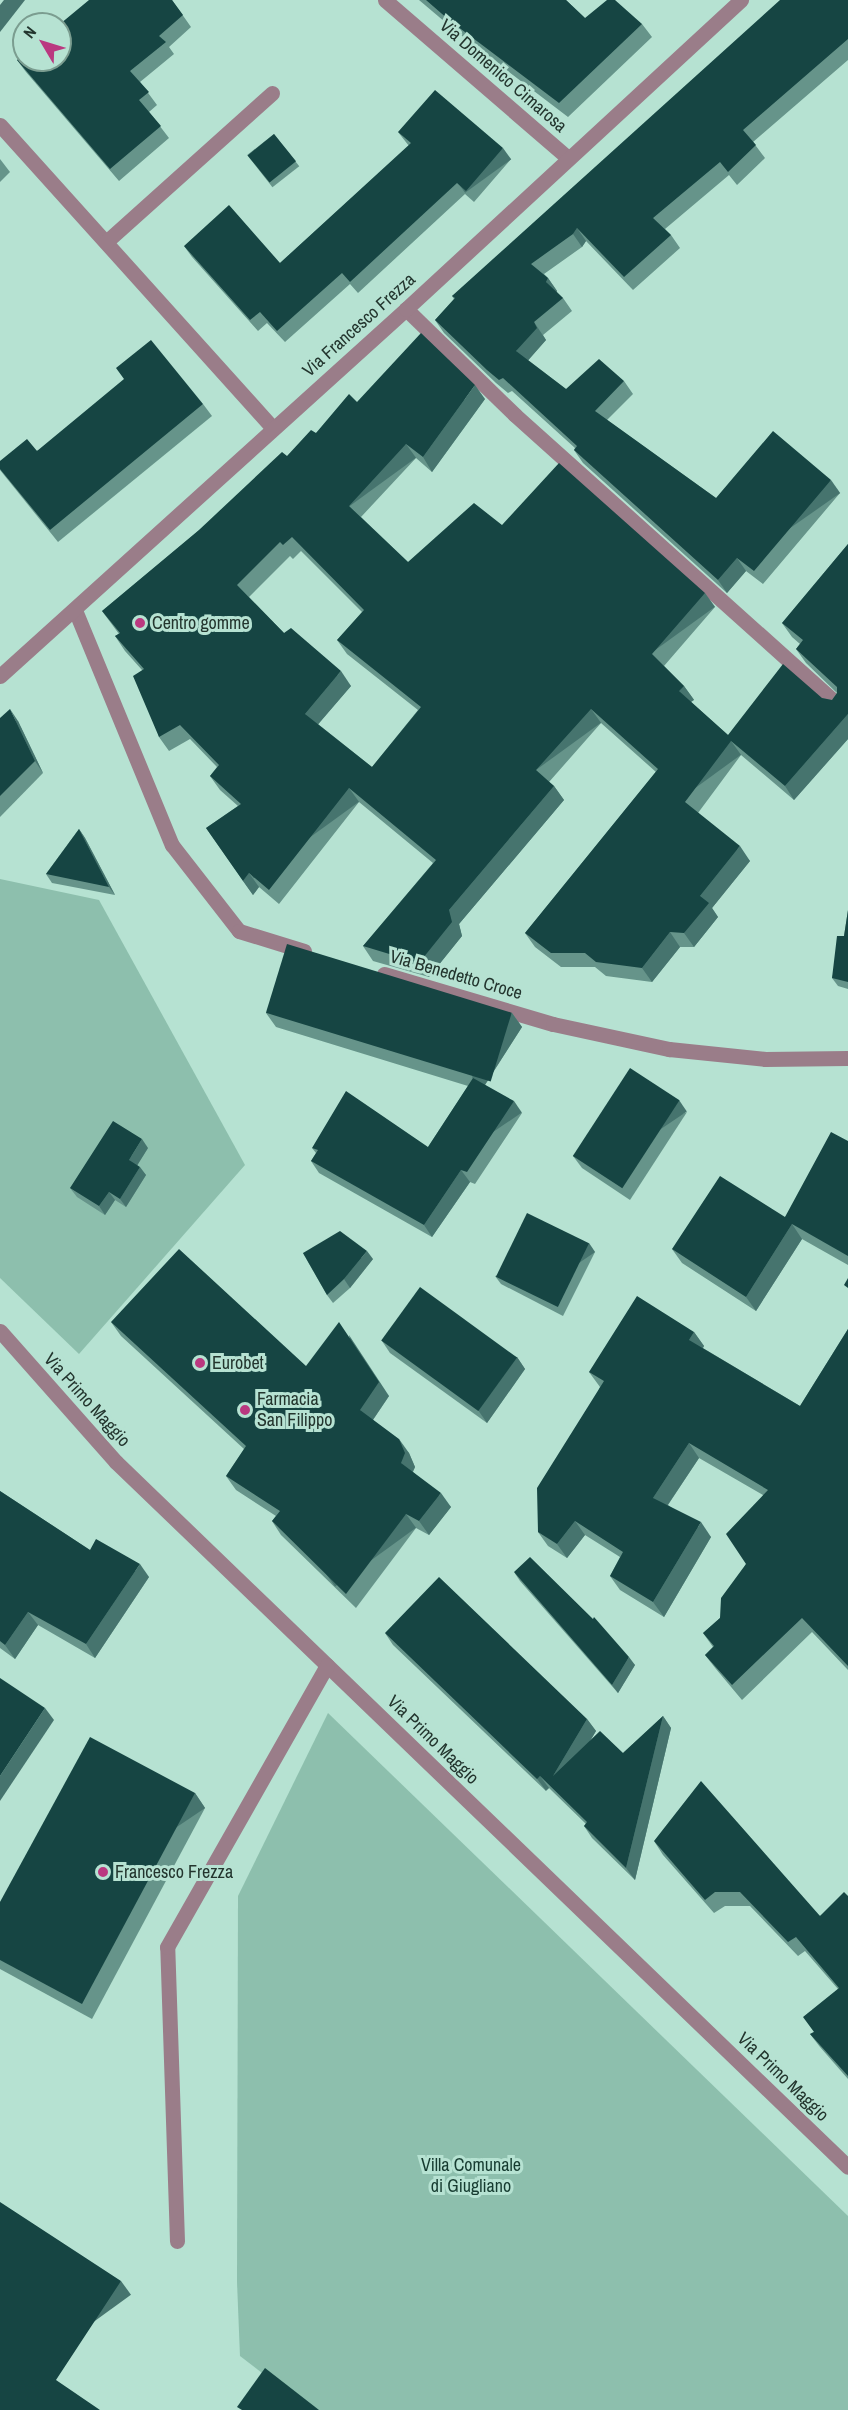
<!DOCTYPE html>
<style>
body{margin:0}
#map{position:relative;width:848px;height:2410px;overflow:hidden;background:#b6e2d2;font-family:"Archivo Narrow",sans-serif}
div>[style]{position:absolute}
.green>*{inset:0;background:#8dbfad}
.minor>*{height:15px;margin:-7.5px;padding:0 7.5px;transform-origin:7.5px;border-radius:7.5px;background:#9a7d89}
.wall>*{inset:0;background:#66948a;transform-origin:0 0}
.shaded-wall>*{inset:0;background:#46746e;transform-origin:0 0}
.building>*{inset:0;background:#164543;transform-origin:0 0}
.dots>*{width:16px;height:16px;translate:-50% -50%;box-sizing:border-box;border:3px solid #b6e2d2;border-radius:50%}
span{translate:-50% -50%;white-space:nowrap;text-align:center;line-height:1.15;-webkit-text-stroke:6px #b6e2d2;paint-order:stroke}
.street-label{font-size:18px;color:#23352e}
.poi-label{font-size:18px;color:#23352e}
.left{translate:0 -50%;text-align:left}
.park-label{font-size:18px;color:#163b30}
.north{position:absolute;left:12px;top:12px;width:60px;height:60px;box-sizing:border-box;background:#b6e2d2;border:2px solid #7b9d90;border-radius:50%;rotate:308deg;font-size:16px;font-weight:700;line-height:24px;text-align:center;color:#23352e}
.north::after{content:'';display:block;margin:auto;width:21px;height:27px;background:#ba3880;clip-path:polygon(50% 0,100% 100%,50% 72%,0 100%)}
</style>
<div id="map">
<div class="green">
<div style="clip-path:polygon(0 879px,99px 900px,245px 1165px,79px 1354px,0 1278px)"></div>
<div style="clip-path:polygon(328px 1713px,848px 2216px,848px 2410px,310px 2410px,240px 2356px,237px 2282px,238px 1896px)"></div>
</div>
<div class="minor">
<div style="left:385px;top:0;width:242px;rotate:40.8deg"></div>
<div style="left:0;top:125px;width:408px;rotate:48deg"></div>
<div style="left:106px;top:242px;width:223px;rotate:-41.9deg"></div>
<div style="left:406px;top:309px;width:152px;rotate:44.2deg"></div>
<div style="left:515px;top:415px;width:434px;rotate:41.9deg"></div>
<div style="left:75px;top:610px;width:254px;rotate:67.6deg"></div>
<div style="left:172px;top:845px;width:109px;rotate:52.1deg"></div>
<div style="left:239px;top:931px;width:68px;rotate:17.1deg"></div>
<div style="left:0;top:676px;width:547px;rotate:-42.11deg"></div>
<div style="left:406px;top:309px;width:456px;rotate:-42.7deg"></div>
<div style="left:384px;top:974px;width:176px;rotate:16.5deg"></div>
<div style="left:553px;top:1024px;width:119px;rotate:12.2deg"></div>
<div style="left:669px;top:1049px;width:97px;rotate:5.9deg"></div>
<div style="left:765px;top:1059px;width:83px;rotate:-0.7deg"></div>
<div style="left:0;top:1331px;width:175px;rotate:48.5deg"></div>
<div style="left:116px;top:1462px;width:1016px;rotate:43.92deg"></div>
<div style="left:177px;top:2241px;width:294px;rotate:-91.9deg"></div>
<div style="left:167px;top:1947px;width:324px;rotate:-60.4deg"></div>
</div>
<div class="wall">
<div style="clip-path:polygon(172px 0,191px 27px,169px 47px,174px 54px,140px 82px,157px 105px,149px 112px,169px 138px,119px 181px,26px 72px,17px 60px)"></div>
<div style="clip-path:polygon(419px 0,566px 0,585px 18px,642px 24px,652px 37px,568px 117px,458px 33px)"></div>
<div style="clip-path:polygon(848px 0,848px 60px,753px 142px,765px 158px,737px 185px,729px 175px,665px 229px,671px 235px,680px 248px,633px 290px,586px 241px,582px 247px,544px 274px,548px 278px,557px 291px,557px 292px,563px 298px,572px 311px,543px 335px,546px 340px,528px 360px,566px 389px,624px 381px,633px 394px,607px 420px,716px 498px,840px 493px,763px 584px,746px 571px,727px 593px,583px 463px,574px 450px,575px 448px,512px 391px,508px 393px,496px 383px,444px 333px,435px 320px,454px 299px,452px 296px)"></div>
<div style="clip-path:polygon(398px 132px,511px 159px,474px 202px,465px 194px,358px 293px,350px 284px,285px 342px,267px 323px,258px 331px,192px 257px,184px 246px,280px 263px,409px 146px)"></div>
<div style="left:274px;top:134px;width:41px;height:34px;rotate:52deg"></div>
<div style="clip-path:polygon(0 159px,10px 172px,0 182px)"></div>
<div style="clip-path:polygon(evenodd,485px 399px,432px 472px,416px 458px,361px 517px,408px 562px,502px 525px,715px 607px,664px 666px,684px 686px,694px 700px,691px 702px,728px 735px,822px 698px,832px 700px,837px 693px,806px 663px,796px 649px,800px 644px,792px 637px,782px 623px,848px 544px,848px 739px,794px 800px,741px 755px,698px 813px,750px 861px,712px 908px,718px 917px,694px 947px,680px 947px,652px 982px,606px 976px,595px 967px,561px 967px,535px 947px,525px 933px,656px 772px,601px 723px,549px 782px,554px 786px,564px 800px,459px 924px,462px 936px,429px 977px,373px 961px,363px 946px,433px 863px,359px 802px,279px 904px,259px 887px,253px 895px,206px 828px,238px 806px,220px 790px,210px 776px,217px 767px,190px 739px,169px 751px,159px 737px,142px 670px,125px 651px,115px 636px,119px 634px,102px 611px,316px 433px,357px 402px,485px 399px,301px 551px,362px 612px,337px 640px,347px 654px,418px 710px,372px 767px,318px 724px,351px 686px,284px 633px,249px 597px,290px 556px,293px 559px,301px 551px)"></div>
<div style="clip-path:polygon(203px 404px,212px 416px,58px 542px,0 470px,0 461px)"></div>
<div style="clip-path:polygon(0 718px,18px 721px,43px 773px,0 817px)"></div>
<div style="clip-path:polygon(79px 829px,85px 838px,115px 895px,52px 883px,46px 874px)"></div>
<div style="clip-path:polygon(848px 910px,848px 989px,838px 986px,832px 978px,844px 936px)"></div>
<div style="clip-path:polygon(266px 1013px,512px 1013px,522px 1027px,485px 1085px,522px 1113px,475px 1184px,470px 1182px,432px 1237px,319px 1173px,311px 1161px,316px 1153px,312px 1148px,428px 1147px,468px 1086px,276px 1027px)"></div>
<div style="clip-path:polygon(687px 1112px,630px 1200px,582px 1168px,573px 1156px)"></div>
<div style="clip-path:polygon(848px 1141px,848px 1265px,802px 1239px,756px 1311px,682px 1263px,672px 1249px,785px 1217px)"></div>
<div style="clip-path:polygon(148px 1148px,137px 1165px,146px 1175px,126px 1207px,115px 1200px,105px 1215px,77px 1197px,70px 1188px)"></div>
<div style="clip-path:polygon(595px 1252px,563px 1316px,501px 1284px,495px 1276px)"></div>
<div style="clip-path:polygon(303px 1253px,373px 1259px,350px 1288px,333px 1303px,327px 1295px)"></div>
<div style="clip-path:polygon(111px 1322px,306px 1366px,389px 1396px,373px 1420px,409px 1453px,415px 1467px,413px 1472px,451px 1507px,429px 1535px,416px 1528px,356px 1608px,281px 1535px,272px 1521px,276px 1516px,236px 1490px,226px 1476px,244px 1449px,121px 1336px)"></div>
<div style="clip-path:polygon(848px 1329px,848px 1670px,812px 1632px,742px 1700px,716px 1669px,705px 1655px,713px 1647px,703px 1633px,720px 1618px,746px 1564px,763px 1495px,699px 1458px,668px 1505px,711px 1537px,664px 1617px,620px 1590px,610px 1576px,620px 1557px,585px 1535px,567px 1558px,548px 1546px,538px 1532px,600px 1387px,589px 1372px,694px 1332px,704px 1346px,703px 1348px,800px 1406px)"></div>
<div style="clip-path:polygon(382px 1341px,517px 1357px,525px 1369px,487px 1423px,390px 1353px)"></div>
<div style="clip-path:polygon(0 1491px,90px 1550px,149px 1577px,95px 1658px,38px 1625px,15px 1659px,0 1648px)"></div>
<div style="clip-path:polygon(514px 1572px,635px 1665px,618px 1693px,520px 1581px)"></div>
<div style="clip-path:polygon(385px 1633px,587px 1719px,596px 1731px,590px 1741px,623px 1753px,663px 1716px,671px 1728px,635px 1880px,592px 1838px,584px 1826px,586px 1824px,549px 1788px,546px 1791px,393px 1645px)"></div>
<div style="clip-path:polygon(195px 1793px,205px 1808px,92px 2019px,0 1969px,0 1902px)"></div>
<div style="clip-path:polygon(654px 1841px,820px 1916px,848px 1896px,848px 2079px,820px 2047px,810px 2034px,814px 2032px,838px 1989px,805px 1951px,798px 1956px,750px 1906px,725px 1906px,714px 1913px,663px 1855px)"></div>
</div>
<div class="shaded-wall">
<div style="clip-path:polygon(4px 0,25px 0,0 32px,0 5px)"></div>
<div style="left:503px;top:148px;width:14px;height:57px;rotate:54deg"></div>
<div style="clip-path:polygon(577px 228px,586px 241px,582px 247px,573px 234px)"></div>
<div style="clip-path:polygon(548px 278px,557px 291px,555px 295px,546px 282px)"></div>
<div style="clip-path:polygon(534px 322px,546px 340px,525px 364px,516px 351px)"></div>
<div style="clip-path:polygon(475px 385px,485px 399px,432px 472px,423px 457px)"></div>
<div style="left:406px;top:444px;width:17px;height:84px;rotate:54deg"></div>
<div style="left:831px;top:480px;width:16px;height:119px;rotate:55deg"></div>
<div style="clip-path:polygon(737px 558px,746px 571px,727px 593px,718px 580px)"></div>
<div style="left:705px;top:593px;width:17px;height:81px;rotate:54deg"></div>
<div style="clip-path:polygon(341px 671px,351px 686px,315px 728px,305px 714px)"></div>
<div style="left:684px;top:686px;width:17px;height:7px;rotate:54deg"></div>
<div style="clip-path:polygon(10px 709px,18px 721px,43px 773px,35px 761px)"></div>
<div style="left:591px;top:709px;width:17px;height:82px;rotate:54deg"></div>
<div style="clip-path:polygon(848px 714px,848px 739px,794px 800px,785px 786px)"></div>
<div style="left:731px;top:741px;width:17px;height:76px;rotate:54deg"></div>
<div style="clip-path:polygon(554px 786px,564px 800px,459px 924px,462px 936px,429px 977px,419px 963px,449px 910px)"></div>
<div style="left:349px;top:788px;width:17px;height:130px;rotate:54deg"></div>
<div style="clip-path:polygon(79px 829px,85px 838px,115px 895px,109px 887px)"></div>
<div style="clip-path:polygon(740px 846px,750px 861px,712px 908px,718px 917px,694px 947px,684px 933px,700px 896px)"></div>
<div style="clip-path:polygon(249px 873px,259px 887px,253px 895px,243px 881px)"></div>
<div style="clip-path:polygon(670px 932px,680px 947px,652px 982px,642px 968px)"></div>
<div style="clip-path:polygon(512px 1013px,522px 1027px,481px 1091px,472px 1077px)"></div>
<div style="left:679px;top:1100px;width:14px;height:105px;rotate:56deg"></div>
<div style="left:514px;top:1101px;width:14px;height:85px;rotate:56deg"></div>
<div style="clip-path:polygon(142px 1139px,148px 1148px,135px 1169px,129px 1160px)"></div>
<div style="clip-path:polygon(140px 1167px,146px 1175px,126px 1207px,120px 1199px)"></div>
<div style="clip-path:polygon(461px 1170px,470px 1182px,432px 1237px,424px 1225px)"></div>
<div style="clip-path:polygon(109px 1192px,115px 1200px,105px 1215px,99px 1206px)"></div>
<div style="clip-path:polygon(792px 1224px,802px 1239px,756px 1311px,746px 1297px)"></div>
<div style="left:589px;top:1243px;width:11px;height:72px;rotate:56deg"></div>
<div style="clip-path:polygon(367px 1251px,373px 1259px,350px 1288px,344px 1279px)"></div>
<div style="clip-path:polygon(694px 1332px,704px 1346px,699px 1354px,689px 1340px)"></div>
<div style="clip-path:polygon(349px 1335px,389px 1396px,370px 1424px,360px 1410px)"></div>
<div style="clip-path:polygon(517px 1357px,525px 1369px,487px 1423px,478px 1410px)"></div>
<div style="clip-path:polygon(399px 1439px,409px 1453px,415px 1467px,410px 1477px,401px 1463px)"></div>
<div style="clip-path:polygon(689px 1443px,699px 1458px,663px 1512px,653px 1498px)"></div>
<div style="clip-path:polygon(441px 1493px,451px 1507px,429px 1535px,419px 1521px)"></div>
<div style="left:406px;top:1514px;width:17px;height:100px;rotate:54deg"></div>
<div style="clip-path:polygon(575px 1521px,585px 1535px,567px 1558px,557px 1544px)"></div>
<div style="clip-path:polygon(701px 1522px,711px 1537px,664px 1617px,653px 1602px)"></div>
<div style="clip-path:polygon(140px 1564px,149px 1577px,95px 1658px,86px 1644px)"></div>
<div style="clip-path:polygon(28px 1612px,38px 1625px,15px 1659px,5px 1645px)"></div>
<div style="clip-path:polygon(629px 1657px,635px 1665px,618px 1693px,612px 1685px)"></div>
<div style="clip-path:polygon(45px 1708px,54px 1720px,0 1801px,0 1776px)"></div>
<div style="clip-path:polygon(663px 1716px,671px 1728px,635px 1880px,626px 1868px)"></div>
<div style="clip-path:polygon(587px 1719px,596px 1731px,562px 1788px,553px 1776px)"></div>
<div style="left:540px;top:1776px;width:15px;height:4px;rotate:53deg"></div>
<div style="left:195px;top:1793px;width:18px;height:239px;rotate:56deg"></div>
<div style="left:121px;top:2281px;width:17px;height:118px;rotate:54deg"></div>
</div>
<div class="building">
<div style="clip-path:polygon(89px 0,172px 0,183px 15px,159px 36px,166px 42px,130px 71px,149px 92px,139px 100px,161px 126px,110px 169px,17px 60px,24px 54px,24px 60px,60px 60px,60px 24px)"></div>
<div style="clip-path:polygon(426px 0,566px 0,585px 18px,607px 0,615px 0,642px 24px,559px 103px,449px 20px)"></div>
<div style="clip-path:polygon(780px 0,848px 0,848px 39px,743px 130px,756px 145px,728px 172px,720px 162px,653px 218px,671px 235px,624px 277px,577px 228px,573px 234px,531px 264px,548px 278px,546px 282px,563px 298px,534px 322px,537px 328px,516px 351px,566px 389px,599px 359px,624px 381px,595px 411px,716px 498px,773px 431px,831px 480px,754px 571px,737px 558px,718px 580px,574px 450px,577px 446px,503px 378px,499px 380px,487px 370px,435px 320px,455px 298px,452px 296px)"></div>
<div style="clip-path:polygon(435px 90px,503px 148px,466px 191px,457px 183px,350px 282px,342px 273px,277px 331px,260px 312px,250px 320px,184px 246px,229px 205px,280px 263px,411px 143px,398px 132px)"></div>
<div style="left:274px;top:134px;width:35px;height:34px;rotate:51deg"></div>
<div style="clip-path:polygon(evenodd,421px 333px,475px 385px,423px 457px,406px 444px,349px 506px,408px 562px,474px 503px,502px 525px,559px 463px,705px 593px,652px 654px,684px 686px,679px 691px,728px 735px,783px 664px,822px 698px,832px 700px,837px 693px,837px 687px,796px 649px,803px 640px,782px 623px,848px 544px,848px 714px,785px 786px,731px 741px,685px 802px,740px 846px,700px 896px,709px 903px,684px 933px,670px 932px,642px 968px,596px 962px,585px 953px,551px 953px,525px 933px,658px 769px,591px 709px,536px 770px,554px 786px,449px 910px,452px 922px,419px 963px,363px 946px,436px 860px,349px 788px,269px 890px,249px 873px,243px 881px,206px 828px,241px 804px,210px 776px,219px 765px,180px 725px,159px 737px,133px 676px,144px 669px,115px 636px,120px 633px,102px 611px,199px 530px,282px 452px,287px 456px,311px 430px,316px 433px,349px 394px,357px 402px,421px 333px,292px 537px,364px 610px,337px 640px,421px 707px,372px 767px,305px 714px,341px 671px,291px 628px,284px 633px,237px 585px,280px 542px,283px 545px,292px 537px)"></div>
<div style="clip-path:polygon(151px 340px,203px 404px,50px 530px,0 469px,0 461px,27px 439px,37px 451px,124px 379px,116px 368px)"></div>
<div style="clip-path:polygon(10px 709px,35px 761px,0 796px,0 718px)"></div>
<div style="clip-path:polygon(79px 829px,109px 887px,46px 874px)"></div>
<div style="clip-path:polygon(848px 910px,848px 984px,848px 982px,832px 978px,837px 936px,844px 936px)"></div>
<div style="left:287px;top:944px;width:235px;height:72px;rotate:17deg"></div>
<div style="left:630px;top:1068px;width:59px;height:105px;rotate:33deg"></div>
<div style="clip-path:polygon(473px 1078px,514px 1101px,467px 1172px,461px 1170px,424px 1225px,311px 1161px,318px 1150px,312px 1148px,346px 1091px,428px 1147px)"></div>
<div style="clip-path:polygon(113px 1121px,142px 1139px,129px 1160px,140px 1167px,120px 1199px,109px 1192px,99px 1206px,70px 1188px)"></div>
<div style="clip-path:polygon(831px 1132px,848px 1141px,848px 1256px,792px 1224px,746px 1297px,672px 1249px,720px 1176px,785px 1217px)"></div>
<div style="left:527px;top:1213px;width:69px;height:71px;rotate:26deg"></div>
<div style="clip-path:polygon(340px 1231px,367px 1251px,344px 1279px,327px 1295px,303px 1253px)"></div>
<div style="clip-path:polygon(179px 1249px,306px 1366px,339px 1322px,379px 1382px,360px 1410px,399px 1439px,405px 1453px,401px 1463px,441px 1493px,419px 1521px,406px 1514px,346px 1594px,272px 1521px,280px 1511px,226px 1476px,246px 1446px,111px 1322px)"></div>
<div style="clip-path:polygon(848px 1278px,848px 1288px,844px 1285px)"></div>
<div style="left:420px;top:1287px;width:120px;height:66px;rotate:36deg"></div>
<div style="clip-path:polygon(637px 1296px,694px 1332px,689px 1340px,800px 1406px,848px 1329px,848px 1666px,802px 1618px,732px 1685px,705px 1655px,714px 1646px,703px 1633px,720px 1618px,721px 1598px,746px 1564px,726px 1534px,768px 1490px,689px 1443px,653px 1498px,701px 1522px,653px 1602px,610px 1576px,623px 1552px,575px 1521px,557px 1544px,538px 1532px,537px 1488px,604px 1381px,589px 1372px)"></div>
<div style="clip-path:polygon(0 1491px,90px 1550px,96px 1539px,140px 1564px,86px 1644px,28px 1612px,5px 1645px,0 1641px)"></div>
<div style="clip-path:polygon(530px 1557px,593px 1619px,594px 1617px,629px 1657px,612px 1685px,514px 1572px)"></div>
<div style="clip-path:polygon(439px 1577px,587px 1719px,553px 1776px,600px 1731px,623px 1753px,663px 1716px,626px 1868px,584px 1826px,587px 1822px,540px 1776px,537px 1779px,385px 1633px)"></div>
<div style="clip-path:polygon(0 1678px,45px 1708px,0 1776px)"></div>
<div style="clip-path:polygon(90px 1737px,195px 1793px,82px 2004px,0 1960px,0 1902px)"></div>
<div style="clip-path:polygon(701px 1781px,820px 1916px,844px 1892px,848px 1896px,848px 2076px,810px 2034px,814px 2032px,803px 2017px,839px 1988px,796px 1937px,788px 1942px,740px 1892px,715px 1892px,705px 1900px,654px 1841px)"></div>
<div style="clip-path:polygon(0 2202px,121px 2281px,56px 2380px,100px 2410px,0 2410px)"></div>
<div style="clip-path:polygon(265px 2368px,319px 2410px,242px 2410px,237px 2407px)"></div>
</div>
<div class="dots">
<div style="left:140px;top:623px;background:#ba3880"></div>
<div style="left:200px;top:1363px;background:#ba3880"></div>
<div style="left:245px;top:1410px;background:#ba3880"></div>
<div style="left:103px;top:1872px;background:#ba3880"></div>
</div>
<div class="street-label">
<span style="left:503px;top:76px;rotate:41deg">Via Domenico Cimarosa</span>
<span style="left:359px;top:325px;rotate:-42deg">Via Francesco Frezza</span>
<span style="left:456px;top:975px;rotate:16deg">Via Benedetto Croce</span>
<span style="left:87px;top:1400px;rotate:48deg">Via Primo Maggio</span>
<span style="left:433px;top:1740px;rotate:44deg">Via Primo Maggio</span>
<span style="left:783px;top:2077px;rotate:44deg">Via Primo Maggio</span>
</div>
<div class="poi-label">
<span class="left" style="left:152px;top:623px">Centro gomme</span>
<span class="left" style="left:212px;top:1363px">Eurobet</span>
<span class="left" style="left:257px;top:1410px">Farmacia<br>San Filippo</span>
<span class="left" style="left:115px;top:1872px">Francesco Frezza</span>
</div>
<div class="park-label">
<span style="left:471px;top:2176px">Villa Comunale<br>di Giugliano</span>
</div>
<div class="north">N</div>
</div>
